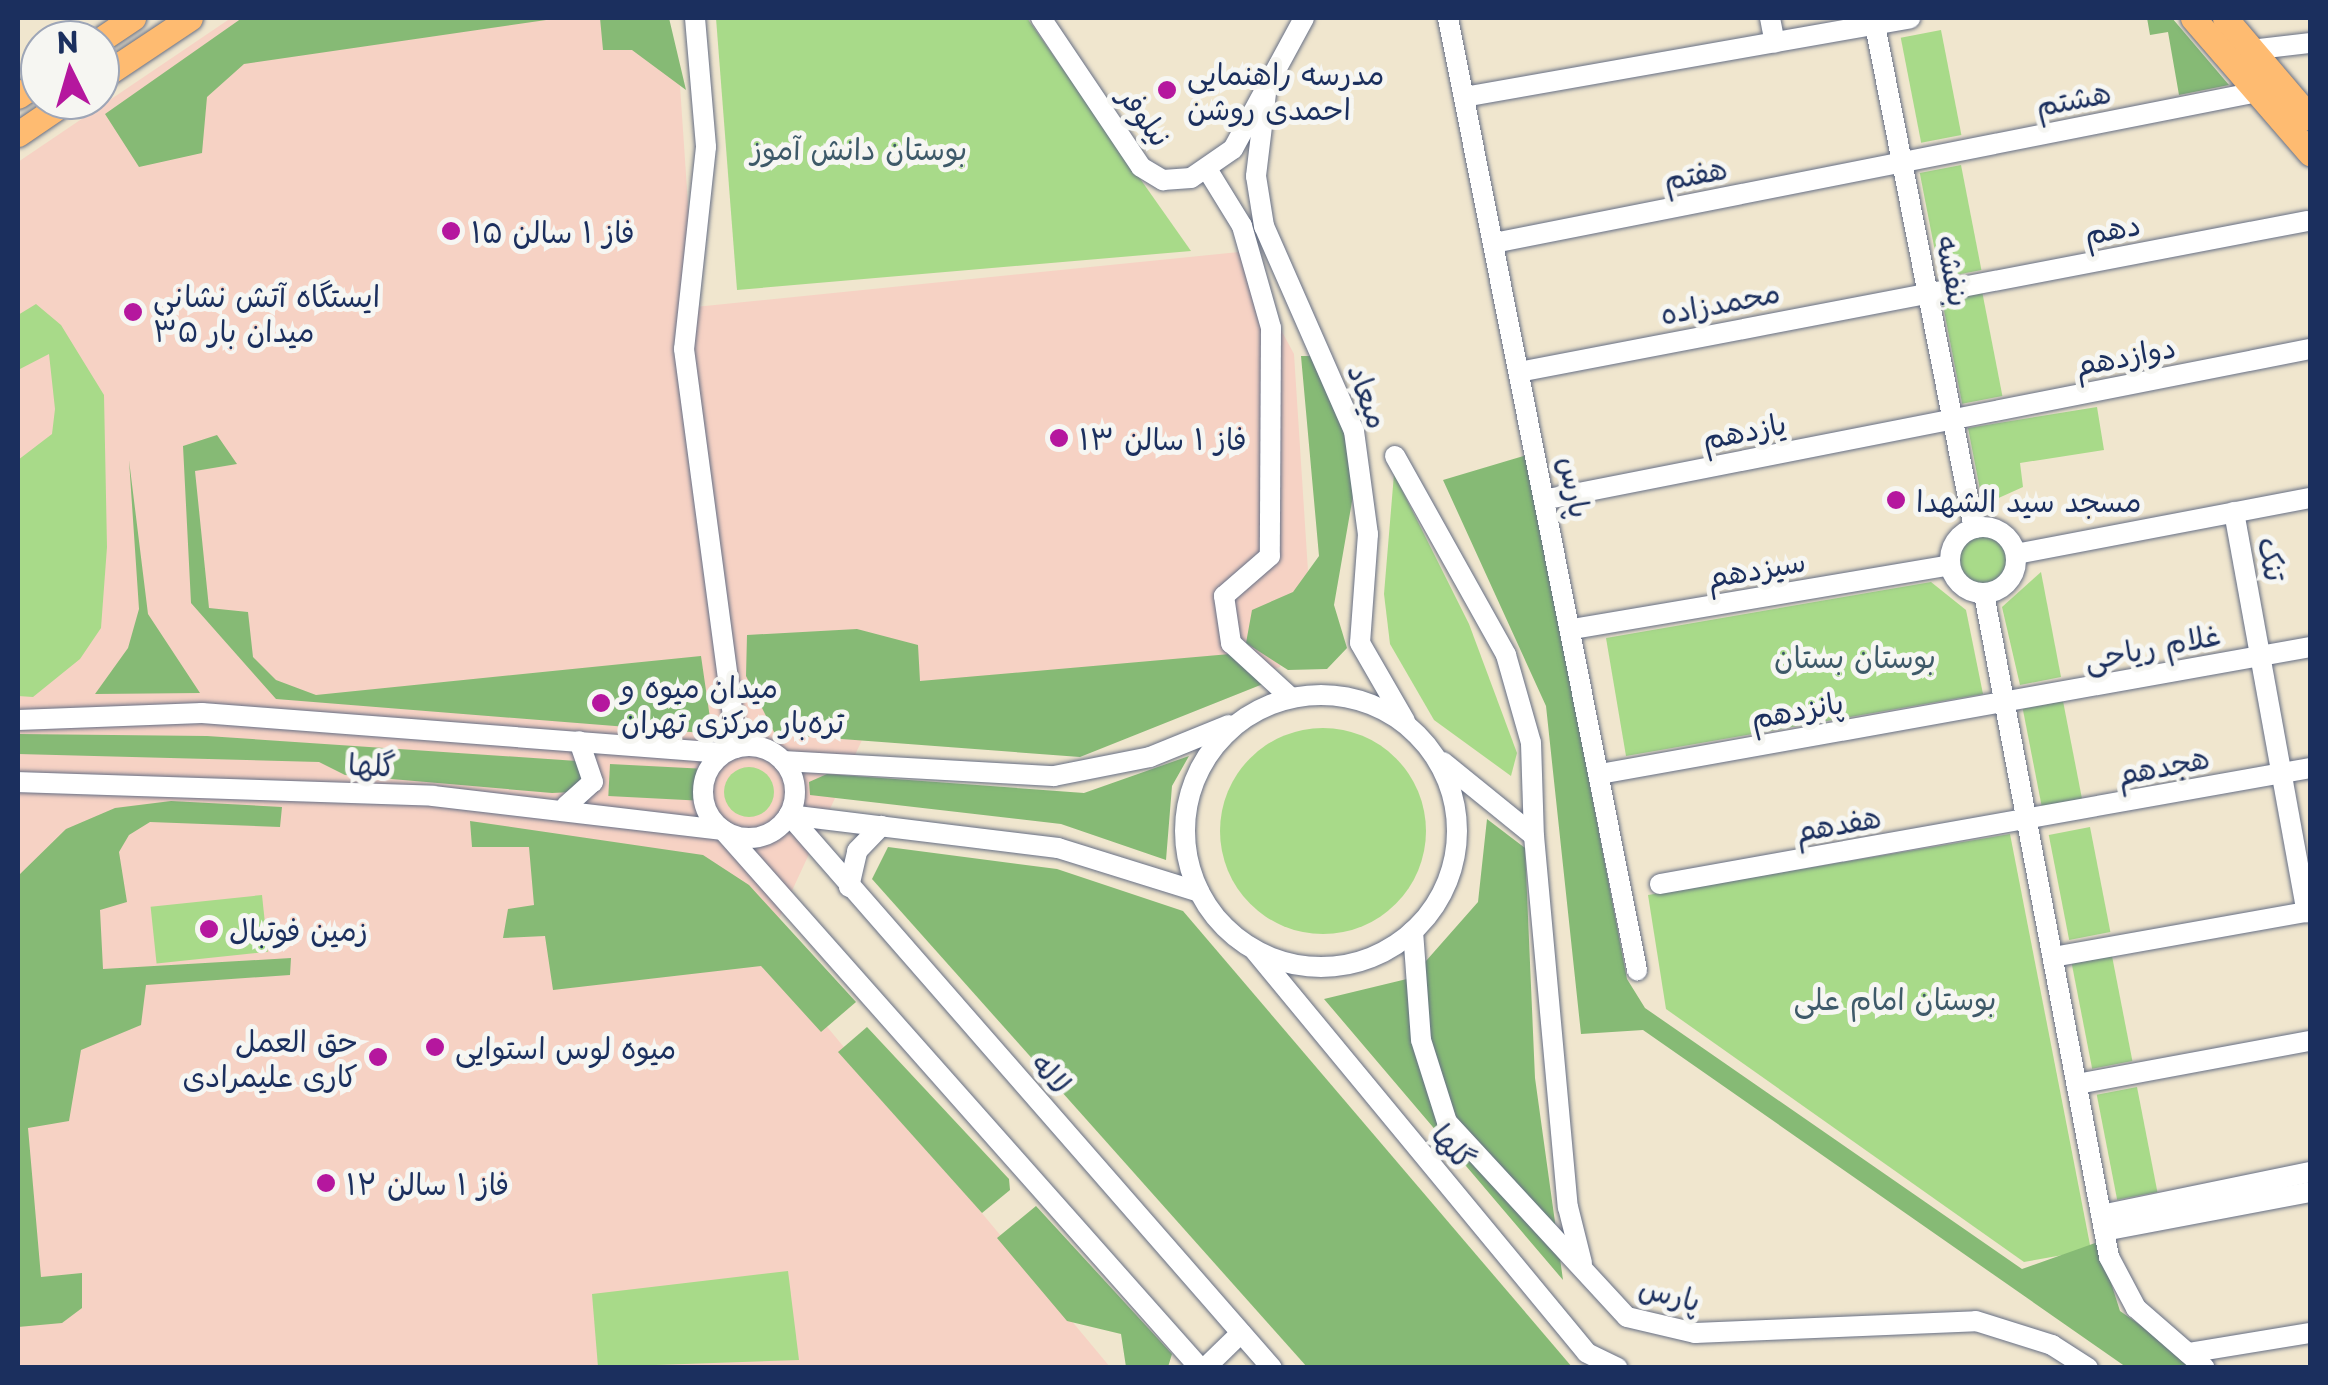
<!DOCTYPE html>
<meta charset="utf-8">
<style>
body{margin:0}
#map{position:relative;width:2328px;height:1385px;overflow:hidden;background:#f0e6ce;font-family:"Playpen Sans","Playpen Sans Arabic",sans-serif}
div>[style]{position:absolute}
.built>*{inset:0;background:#f6d2c4}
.green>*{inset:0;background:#a8da89;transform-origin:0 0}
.round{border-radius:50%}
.forest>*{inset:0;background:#86ba75;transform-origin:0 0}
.roads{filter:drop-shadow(0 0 2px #666f85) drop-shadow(0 0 2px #666f85)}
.minor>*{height:20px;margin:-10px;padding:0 10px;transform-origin:10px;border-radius:10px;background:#fff}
.minor>.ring{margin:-10px;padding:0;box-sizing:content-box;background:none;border:20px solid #fff;border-radius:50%}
.major>*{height:25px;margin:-12.5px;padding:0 12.5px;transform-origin:12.5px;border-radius:12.5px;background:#febb71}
.dots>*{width:28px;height:28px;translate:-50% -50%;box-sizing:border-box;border:5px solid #f6f6f2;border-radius:50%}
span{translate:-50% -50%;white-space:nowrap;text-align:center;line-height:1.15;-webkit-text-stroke:10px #f6f6f2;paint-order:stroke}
.poi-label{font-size:30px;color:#1b2f5e}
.left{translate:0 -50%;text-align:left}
.right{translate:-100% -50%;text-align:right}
.street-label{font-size:30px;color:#1b2f5e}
.park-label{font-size:30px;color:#3e5a69}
.frame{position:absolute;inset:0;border:20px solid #1b2f5e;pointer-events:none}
.north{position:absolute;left:20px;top:20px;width:100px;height:100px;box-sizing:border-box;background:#f6f6f2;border:2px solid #9ea6b7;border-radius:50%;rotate:355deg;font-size:28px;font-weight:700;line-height:40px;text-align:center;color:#1b2f5e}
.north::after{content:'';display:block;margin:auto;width:35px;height:45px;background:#b5179e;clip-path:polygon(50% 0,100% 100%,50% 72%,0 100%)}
</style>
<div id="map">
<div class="built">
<div style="clip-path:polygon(231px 18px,659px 18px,680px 86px,695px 307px,1239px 252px,1294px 354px,1308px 571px,1280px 667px,1086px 741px,862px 740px,764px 951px,1110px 1367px,18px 1368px,18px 162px)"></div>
</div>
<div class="green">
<div style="clip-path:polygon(716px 18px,1027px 18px,1191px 251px,737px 290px)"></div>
<div style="left:1941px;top:30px;width:107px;height:41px;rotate:79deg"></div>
<div style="left:1961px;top:165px;width:107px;height:42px;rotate:79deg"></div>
<div style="left:1982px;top:291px;width:107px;height:41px;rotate:79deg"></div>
<div style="clip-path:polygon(36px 304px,61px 325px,104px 395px,107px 547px,101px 628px,80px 659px,33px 697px,18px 696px,18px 460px,52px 434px,55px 409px,49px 354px,18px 370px,18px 315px)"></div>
<div style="clip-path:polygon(2097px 407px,2104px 450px,2020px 463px,2023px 487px,1983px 505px,1968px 428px)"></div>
<div style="clip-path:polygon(1394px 474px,1469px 624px,1517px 753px,1511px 776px,1434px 720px,1390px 644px,1384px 594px)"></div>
<div class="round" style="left:1956px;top:532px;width:56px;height:56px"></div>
<div style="clip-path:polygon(2041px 572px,2061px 677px,2020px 685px,2002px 607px)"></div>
<div style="clip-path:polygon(1931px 582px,1966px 610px,1983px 694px,1626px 756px,1606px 638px)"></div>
<div style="left:2063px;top:701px;width:107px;height:41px;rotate:79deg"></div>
<div class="round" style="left:1220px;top:728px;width:206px;height:206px"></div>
<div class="round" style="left:724px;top:767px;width:50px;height:50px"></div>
<div style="left:2090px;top:827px;width:107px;height:42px;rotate:79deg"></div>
<div style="clip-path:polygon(2010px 834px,2091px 1250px,2024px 1262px,1666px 1009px,1648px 895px)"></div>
<div style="left:262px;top:895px;width:57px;height:112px;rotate:84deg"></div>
<div style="left:2112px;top:956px;width:107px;height:41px;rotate:79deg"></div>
<div style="left:2137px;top:1087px;width:107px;height:41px;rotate:79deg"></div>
<div style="clip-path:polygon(788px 1271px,799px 1360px,598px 1367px,592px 1294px)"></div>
</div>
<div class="forest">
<div style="clip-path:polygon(242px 18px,560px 18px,244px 64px,207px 97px,202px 153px,139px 167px,105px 114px)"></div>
<div style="clip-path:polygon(600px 18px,669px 18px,686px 90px,632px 50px,603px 50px)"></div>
<div style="clip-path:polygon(2147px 18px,2172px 18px,2229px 85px,2179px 95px,2168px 32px,2150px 35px)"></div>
<div style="clip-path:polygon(1301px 356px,1311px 356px,1338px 400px,1354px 490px,1334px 605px,1347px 648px,1327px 669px,1288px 670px,1246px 643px,1252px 610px,1293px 592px,1319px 556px)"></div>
<div style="clip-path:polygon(217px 435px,237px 464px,195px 471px,209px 608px,248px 612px,253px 657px,276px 680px,316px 695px,701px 656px,711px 725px,703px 733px,276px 699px,191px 603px,183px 446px)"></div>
<div style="clip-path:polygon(1527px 455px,1627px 979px,1645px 1008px,2022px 1269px,2098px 1242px,2120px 1311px,2201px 1367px,2126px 1367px,1643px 1030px,1581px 1034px,1546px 706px,1443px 480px)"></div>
<div style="clip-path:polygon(129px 460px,148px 614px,200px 693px,95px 694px,128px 648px,139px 609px)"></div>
<div style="clip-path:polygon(857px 629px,918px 645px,920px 681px,1230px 654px,1263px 684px,1080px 757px,775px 734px,746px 676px,747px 635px)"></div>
<div style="clip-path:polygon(18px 734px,207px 736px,577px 761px,586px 772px,573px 792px,552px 793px,345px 775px,319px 762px,18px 754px)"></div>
<div style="clip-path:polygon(1189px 756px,1172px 786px,1166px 860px,1061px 824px,810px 795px,809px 782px,827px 774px,1084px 793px)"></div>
<div style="left:610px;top:764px;width:87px;height:32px;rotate:3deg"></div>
<div style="clip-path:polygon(171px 801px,282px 807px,280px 827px,150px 822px,129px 835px,119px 852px,127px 902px,100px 910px,103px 969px,291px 958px,290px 975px,146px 985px,141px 1025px,81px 1050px,69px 1121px,28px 1128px,41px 1277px,82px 1273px,82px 1308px,62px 1323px,18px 1327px,18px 876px,66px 829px,115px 808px)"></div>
<div style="clip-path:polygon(1487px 819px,1525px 848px,1535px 1078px,1563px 1280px,1324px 999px,1411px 978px,1478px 902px)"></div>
<div style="clip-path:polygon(470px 821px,703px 855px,749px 885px,856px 1002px,821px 1032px,761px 966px,553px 990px,545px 936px,503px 938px,508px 909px,534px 905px,529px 847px,472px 847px)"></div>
<div style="clip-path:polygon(888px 847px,1057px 869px,1183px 911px,1572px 1367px,1307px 1367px,872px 879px)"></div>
<div style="clip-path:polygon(867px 1027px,1009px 1179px,1010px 1190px,982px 1213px,838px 1052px)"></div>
<div style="clip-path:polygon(1036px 1206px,1172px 1354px,1168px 1367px,1126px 1367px,1121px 1334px,1067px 1321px,997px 1238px)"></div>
</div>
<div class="roads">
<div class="minor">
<div style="left:695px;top:18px;width:129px;rotate:85.1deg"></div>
<div style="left:706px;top:147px;width:203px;rotate:96.2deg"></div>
<div style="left:684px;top:349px;width:402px;rotate:82.4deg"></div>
<div style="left:1041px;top:18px;width:179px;rotate:56.1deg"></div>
<div style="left:1141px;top:167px;width:26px;rotate:31deg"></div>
<div style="left:1163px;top:180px;width:28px;rotate:-4deg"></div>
<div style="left:1191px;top:178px;width:51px;rotate:-34.6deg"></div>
<div style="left:1233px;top:149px;width:149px;rotate:-61.5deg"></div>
<div style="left:1448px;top:18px;width:971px;rotate:78.77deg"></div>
<div style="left:1770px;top:18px;width:25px;rotate:79deg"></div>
<div style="left:1875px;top:25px;width:513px;rotate:78.87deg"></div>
<div style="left:2250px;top:50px;width:60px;rotate:-6.7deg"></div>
<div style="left:1267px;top:85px;width:92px;rotate:96.9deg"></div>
<div style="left:1256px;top:176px;width:51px;rotate:80.9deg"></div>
<div style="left:1264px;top:226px;width:224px;rotate:66.3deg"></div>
<div style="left:1354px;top:431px;width:104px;rotate:82.3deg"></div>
<div style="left:1368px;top:534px;width:109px;rotate:94.2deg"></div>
<div style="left:1360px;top:643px;width:90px;rotate:60deg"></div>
<div style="left:1464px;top:97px;width:453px;rotate:-10deg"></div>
<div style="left:1207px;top:169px;width:67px;rotate:58.4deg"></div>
<div style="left:1242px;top:226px;width:106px;rotate:74.1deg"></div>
<div style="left:1271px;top:328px;width:228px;rotate:90.3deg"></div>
<div style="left:1270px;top:556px;width:61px;rotate:139deg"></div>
<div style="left:1224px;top:596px;width:48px;rotate:81.5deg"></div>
<div style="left:1231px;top:643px;width:81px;rotate:42.5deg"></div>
<div style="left:1499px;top:242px;width:773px;rotate:-11.19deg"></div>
<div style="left:1524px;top:371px;width:797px;rotate:-10.84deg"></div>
<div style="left:1395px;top:456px;width:228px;rotate:60.8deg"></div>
<div style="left:1506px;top:655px;width:91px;rotate:74.1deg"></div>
<div style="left:1531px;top:743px;width:93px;rotate:88.2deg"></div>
<div style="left:1548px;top:499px;width:777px;rotate:-11.14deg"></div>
<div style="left:2234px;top:512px;width:407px;rotate:79.7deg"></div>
<div class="ring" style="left:1950px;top:527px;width:46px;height:46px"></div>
<div style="left:2016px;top:554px;width:299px;rotate:-10.8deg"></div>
<div style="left:1984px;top:594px;width:675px;rotate:79.32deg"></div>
<div style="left:2109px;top:1257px;width:58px;rotate:62.1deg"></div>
<div style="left:2136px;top:1308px;width:91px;rotate:41deg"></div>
<div style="left:1573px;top:629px;width:382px;rotate:-9.6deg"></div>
<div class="ring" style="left:1185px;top:695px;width:252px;height:252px"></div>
<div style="left:18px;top:720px;width:184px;rotate:-2.2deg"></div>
<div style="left:202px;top:713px;width:523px;rotate:4.39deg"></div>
<div class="ring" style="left:703px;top:746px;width:72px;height:72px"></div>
<div style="left:783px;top:761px;width:271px;rotate:3.2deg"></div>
<div style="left:1054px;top:776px;width:98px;rotate:-11.2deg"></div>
<div style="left:1150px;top:757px;width:85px;rotate:-22.1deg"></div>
<div style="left:1443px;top:762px;width:117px;rotate:39.1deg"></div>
<div style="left:1534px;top:836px;width:373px;rotate:84.8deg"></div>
<div style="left:1568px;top:1207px;width:58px;rotate:76deg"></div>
<div style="left:1600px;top:774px;width:721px;rotate:-10.14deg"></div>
<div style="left:18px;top:782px;width:415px;rotate:1.9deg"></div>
<div style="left:433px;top:796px;width:292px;rotate:6.7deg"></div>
<div style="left:723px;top:830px;width:719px;rotate:48.44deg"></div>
<div style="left:566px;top:806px;width:36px;rotate:-42deg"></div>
<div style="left:593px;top:782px;width:43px;rotate:-108.9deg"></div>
<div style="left:789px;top:815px;width:734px;rotate:48.87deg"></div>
<div style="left:789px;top:815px;width:271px;rotate:7deg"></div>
<div style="left:1058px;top:848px;width:148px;rotate:17.3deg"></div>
<div style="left:1660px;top:884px;width:660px;rotate:-10.12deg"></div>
<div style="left:849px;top:887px;width:37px;rotate:-77deg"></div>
<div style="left:857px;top:851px;width:35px;rotate:-46deg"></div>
<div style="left:1413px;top:931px;width:109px;rotate:85.8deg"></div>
<div style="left:1421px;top:1040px;width:86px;rotate:72.4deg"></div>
<div style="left:1447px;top:1122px;width:265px;rotate:47.3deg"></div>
<div style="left:1627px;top:1317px;width:70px;rotate:13.2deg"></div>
<div style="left:1695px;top:1333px;width:281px;rotate:-2.4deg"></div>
<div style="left:1976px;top:1321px;width:80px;rotate:17.5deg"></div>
<div style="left:2052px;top:1345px;width:43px;rotate:32.6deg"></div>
<div style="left:1255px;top:951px;width:521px;rotate:50.45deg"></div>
<div style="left:1587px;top:1353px;width:34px;rotate:26deg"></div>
<div style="left:2053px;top:957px;width:261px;rotate:-10.1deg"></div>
<div style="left:2077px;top:1084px;width:237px;rotate:-10.5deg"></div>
<div style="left:2101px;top:1215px;width:213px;rotate:-11.6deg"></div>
<div style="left:2104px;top:1231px;width:210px;rotate:-10.7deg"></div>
<div style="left:2188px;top:1353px;width:124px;rotate:-9.3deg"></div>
<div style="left:1205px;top:1368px;width:50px;rotate:-44.2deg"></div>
</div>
<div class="major">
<div style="left:2193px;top:18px;width:179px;rotate:49.1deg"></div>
<div style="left:2225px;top:18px;width:131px;rotate:49.6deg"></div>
<div style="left:100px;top:40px;width:40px;rotate:-34deg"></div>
<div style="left:100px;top:78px;width:108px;rotate:-33.7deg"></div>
<div style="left:18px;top:96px;width:27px;rotate:-34deg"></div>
<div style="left:18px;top:134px;width:60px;rotate:-34.2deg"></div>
</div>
</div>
<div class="dots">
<div style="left:1167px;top:90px;background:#b5179e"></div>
<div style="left:451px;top:231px;background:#b5179e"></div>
<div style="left:133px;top:312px;background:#b5179e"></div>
<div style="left:1059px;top:438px;background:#b5179e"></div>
<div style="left:1896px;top:500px;background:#b5179e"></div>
<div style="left:601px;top:703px;background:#b5179e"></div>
<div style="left:209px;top:929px;background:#b5179e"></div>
<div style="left:435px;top:1047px;background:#b5179e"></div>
<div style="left:378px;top:1057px;background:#b5179e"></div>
<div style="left:326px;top:1183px;background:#b5179e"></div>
</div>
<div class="poi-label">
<span class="left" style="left:1187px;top:90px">مدرسه راهنمایی<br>احمدی روشن</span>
<span class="left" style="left:471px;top:231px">فاز ۱ سالن ۱۵</span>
<span class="left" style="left:153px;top:312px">ایستگاه آتش نشانی<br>۳۵ میدان بار</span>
<span class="left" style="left:1079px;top:438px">فاز ۱ سالن ۱۳</span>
<span class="left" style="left:1916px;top:500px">مسجد سید الشهدا</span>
<span class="left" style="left:621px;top:703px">میدان میوه و<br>تره‌بار مرکزی تهران</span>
<span class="left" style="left:229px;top:929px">زمین فوتبال</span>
<span class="right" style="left:358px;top:1057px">حق العمل<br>کاری علیمرادی</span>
<span class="left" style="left:455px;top:1047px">میوه لوس استوایی</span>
<span class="left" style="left:346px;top:1183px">فاز ۱ سالن ۱۲</span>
</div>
<div class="street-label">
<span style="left:2073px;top:98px;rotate:-11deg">هشتم</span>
<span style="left:1146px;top:116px;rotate:54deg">نیلوفر</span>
<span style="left:1695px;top:173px;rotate:-11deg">هفتم</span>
<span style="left:2112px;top:228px;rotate:-11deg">دهم</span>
<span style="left:1954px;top:271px;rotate:79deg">بنفشه</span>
<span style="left:1720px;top:302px;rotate:-11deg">محمدزاده</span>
<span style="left:2125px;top:355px;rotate:-11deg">دوازدهم</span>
<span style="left:1369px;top:396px;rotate:70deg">میعاد</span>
<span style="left:1744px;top:430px;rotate:-11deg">یازدهم</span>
<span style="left:1576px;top:487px;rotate:79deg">پارس</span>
<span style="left:2273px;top:559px;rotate:80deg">تنک</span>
<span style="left:1756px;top:568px;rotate:-10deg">سیزدهم</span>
<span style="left:2152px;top:646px;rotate:-11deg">غلام ریاحی</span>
<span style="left:1797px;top:709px;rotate:-10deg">پانزدهم</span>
<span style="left:372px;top:764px;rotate:2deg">گلها</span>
<span style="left:2163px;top:765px;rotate:-11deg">هجدهم</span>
<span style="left:1838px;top:823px;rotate:-10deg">هفدهم</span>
<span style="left:1052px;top:1073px;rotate:49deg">لاله</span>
<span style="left:1454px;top:1146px;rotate:50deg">گلها</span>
<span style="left:1670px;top:1293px;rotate:14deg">پارس</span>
</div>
<div class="park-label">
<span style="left:859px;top:148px">بوستان دانش آموز</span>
<span style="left:1855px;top:656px">بوستان بستان</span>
<span style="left:1895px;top:998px">بوستان امام علی</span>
</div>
<div class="frame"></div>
<div class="north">N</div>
</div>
